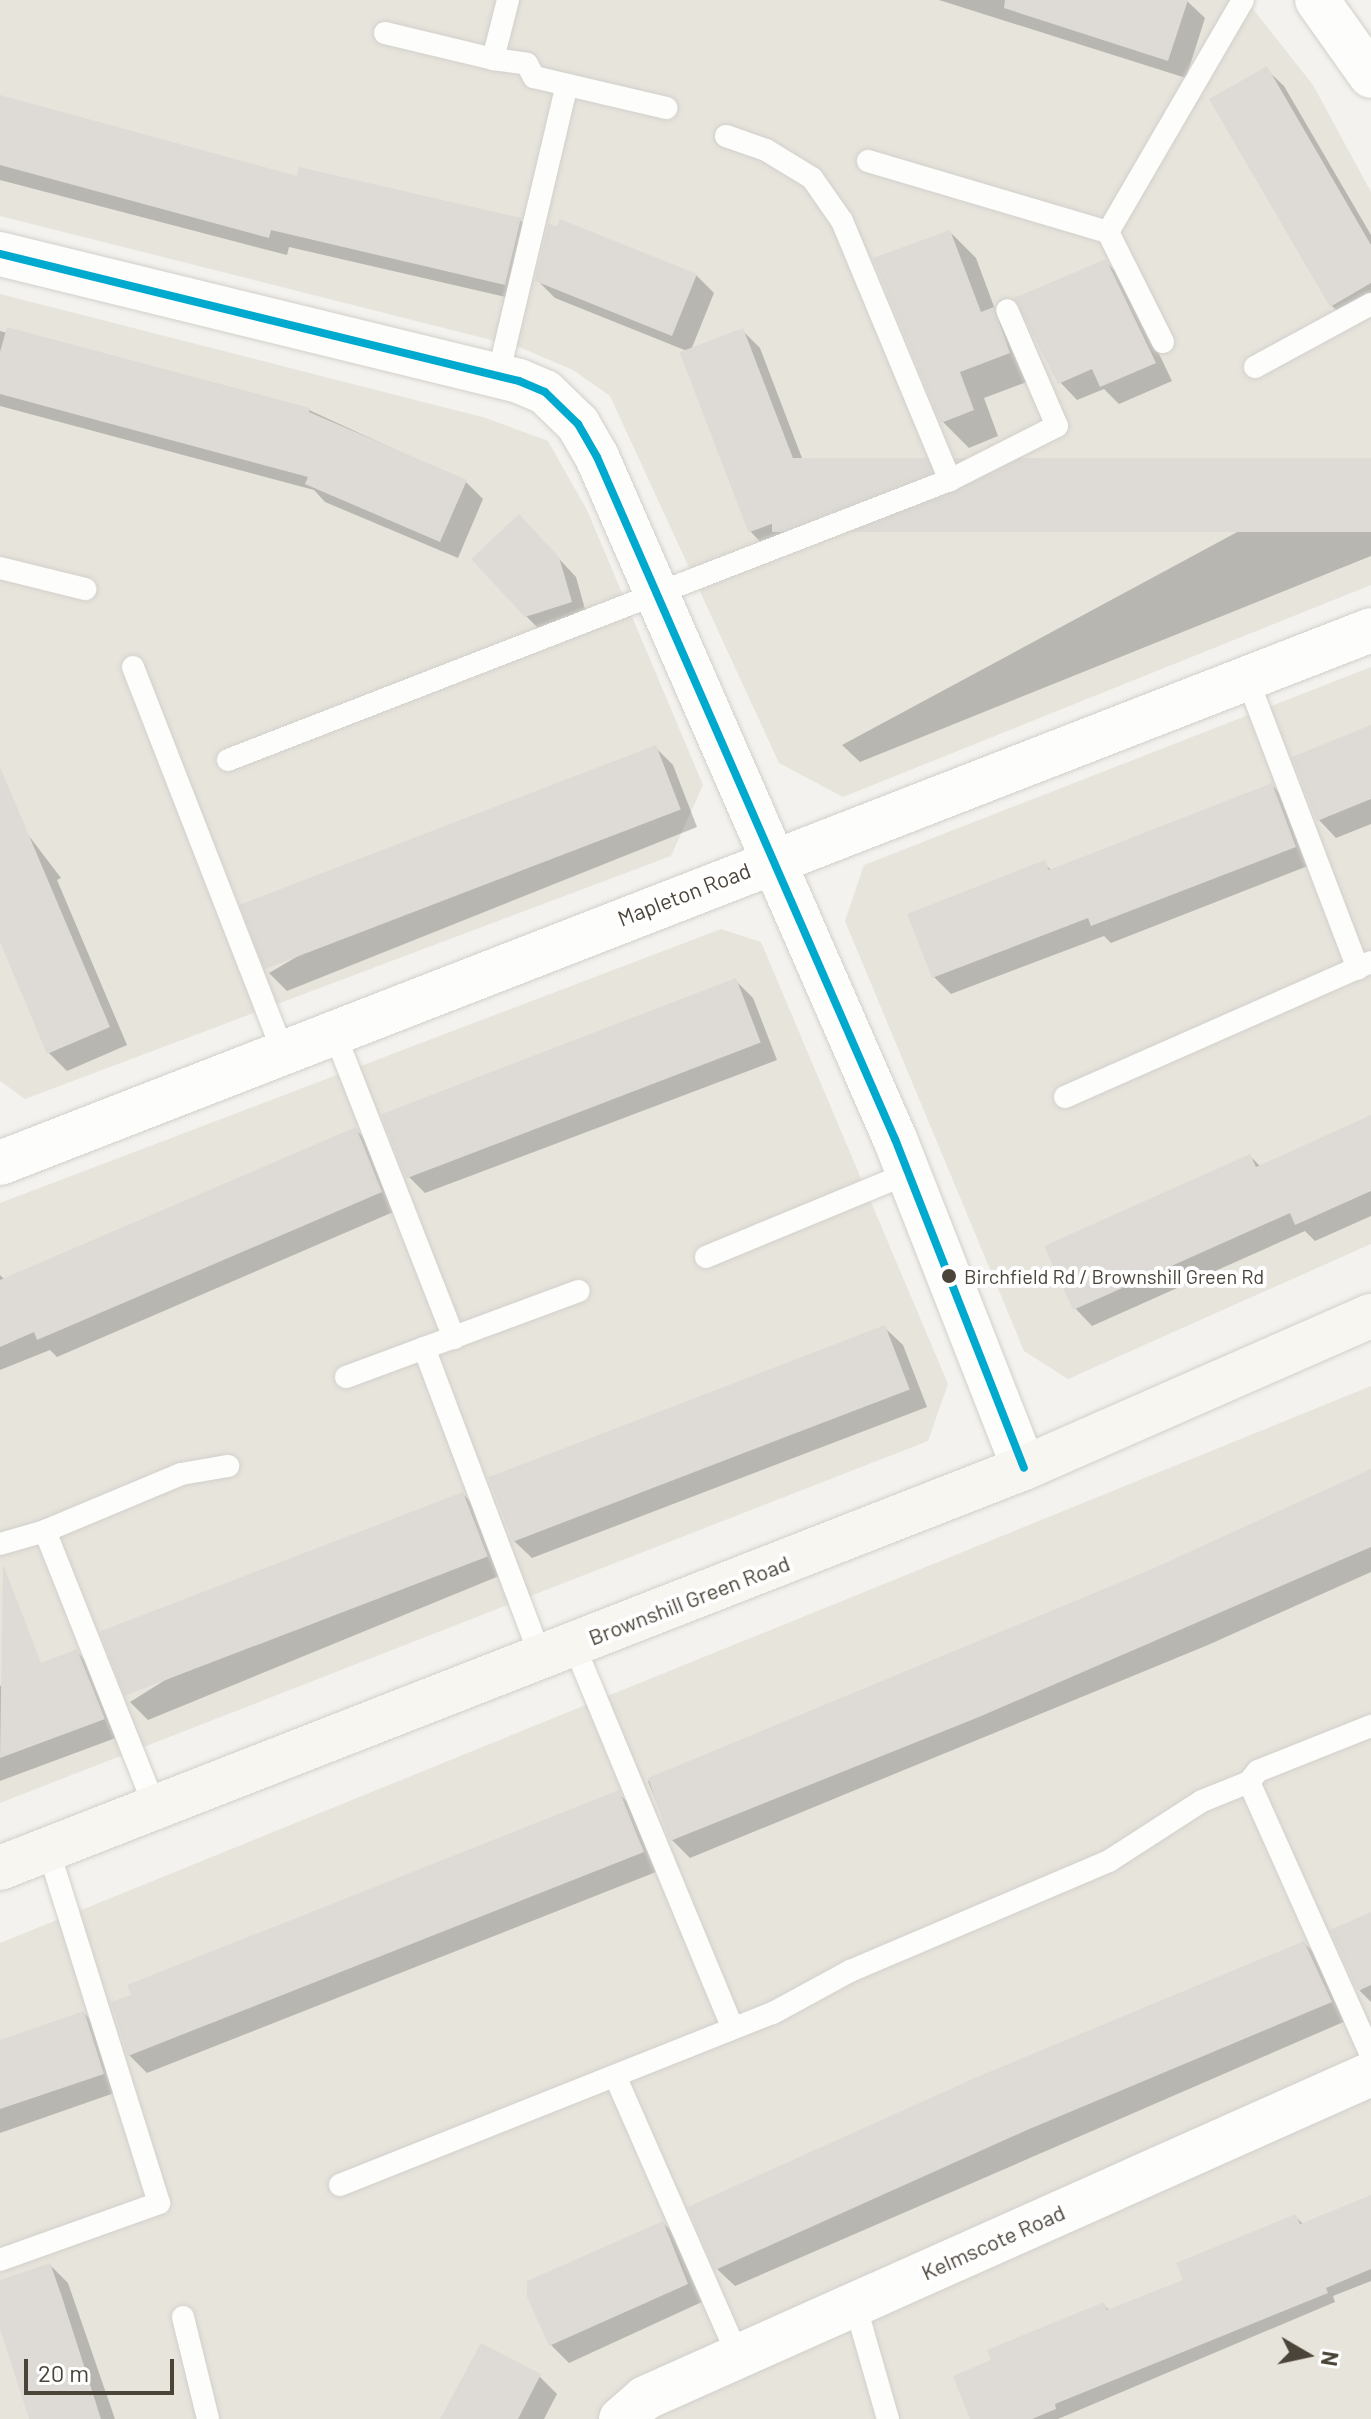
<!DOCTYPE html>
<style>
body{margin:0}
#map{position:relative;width:1371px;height:2419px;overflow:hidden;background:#f4f2ee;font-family:Barlow,sans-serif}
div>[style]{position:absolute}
.residential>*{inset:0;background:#e7e4dc}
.shadow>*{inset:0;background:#0003}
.building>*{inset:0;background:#dedbd6;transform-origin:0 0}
.roads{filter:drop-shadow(0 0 2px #d2d0cb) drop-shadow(0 0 2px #d2d0cb)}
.lane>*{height:22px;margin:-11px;padding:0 11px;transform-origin:11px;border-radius:11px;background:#fdfdfc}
.street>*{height:44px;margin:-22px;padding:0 22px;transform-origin:22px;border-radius:22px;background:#fdfdfc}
.secondary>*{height:44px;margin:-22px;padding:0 22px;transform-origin:22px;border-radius:22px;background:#f7f6f1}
.bus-1>*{height:8px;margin:-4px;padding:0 4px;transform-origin:4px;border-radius:4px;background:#00a9ce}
.dots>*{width:22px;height:22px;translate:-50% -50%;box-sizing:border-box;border:4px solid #fff;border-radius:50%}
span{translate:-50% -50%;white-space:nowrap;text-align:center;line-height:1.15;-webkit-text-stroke:8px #fff;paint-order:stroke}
.bus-label{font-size:20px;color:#4b4439}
.left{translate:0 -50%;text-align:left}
.street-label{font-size:22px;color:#4b4439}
.north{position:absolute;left:1267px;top:2315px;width:80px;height:80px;-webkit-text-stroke:6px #fff;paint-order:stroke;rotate:99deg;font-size:22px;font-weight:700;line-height:32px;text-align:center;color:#4b4439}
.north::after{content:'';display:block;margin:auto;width:28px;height:36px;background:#4b4439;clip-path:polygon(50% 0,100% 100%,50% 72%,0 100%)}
.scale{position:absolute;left:24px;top:2359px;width:150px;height:36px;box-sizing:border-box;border:4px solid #4b4439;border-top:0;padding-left:10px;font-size:24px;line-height:28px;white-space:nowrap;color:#4b4439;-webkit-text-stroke:6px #fff;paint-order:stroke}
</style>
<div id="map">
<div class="residential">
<div style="clip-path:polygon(0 0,1238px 0,1253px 9px,1313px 85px,1371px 192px,1371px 585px,843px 797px,779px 763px,610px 396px,573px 370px,519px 347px,0 216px)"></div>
<div style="clip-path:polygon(0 294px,486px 418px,548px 441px,587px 510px,703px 785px,671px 856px,25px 1099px,0 1081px)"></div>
<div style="clip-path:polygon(1371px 667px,1371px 1244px,1068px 1379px,1024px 1351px,845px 921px,864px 865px)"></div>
<div style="clip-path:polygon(721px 929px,761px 942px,948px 1384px,928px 1441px,0 1803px,0 1203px)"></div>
<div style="clip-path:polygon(1371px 1386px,1371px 2419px,0 2419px,0 1943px)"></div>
</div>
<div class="shadow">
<div style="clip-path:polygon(939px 0,1186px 0,1205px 18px,1186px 78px)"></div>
<div style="clip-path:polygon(1266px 69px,1284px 86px,1371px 235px,1371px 311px,1350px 323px,1332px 306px)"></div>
<div style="clip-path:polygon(0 97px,298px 178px,520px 220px,538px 238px,523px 301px,289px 247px,287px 255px,0 180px)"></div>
<div style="clip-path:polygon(950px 232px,976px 258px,996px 312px,1019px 335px,1035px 379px,984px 398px,998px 436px,969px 448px,943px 422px)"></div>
<div style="clip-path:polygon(1105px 261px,1123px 279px,1172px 381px,1119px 404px,1104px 389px,1077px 400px,1060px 382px)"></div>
<div style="clip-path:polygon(696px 275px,714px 293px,691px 350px,742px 330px,760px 348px,828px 526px,768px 550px,751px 532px,687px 351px,555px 298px,537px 280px)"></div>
<div style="clip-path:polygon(0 331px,309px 410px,466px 482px,483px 499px,458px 558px,325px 502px,314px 490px,0 406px)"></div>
<div style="clip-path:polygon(1371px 460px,1371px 556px,860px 762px,842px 745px)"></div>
<div style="clip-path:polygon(536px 534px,576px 577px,588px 620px,544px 634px,526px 616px)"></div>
<div style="clip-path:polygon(1371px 727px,1371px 824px,1336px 838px,1319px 820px)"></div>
<div style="clip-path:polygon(655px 747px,673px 765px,697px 827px,287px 991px,269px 973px)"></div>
<div style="clip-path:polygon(1272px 785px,1289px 803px,1313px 864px,1111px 943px,1104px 936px,951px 994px,934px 977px,1044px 863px,1052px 871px)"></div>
<div style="clip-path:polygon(0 798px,61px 878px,57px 880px,127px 1045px,67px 1071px,49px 1053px,0 938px)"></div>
<div style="clip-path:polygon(735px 980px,753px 998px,777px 1060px,425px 1193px,407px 1175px)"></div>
<div style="clip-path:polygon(1371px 1118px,1371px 1216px,1315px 1241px,1305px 1231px,1092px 1326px,1075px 1308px,1250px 1156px,1261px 1167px)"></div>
<div style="clip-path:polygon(356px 1130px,374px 1147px,398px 1210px,57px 1357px,50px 1350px,0 1370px,0 1275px,5px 1280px)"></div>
<div style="clip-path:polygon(885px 1328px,903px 1345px,927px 1407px,532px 1558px,514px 1541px)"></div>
<div style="clip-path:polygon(1371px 1472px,1371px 1572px,1208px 1645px,690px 1858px,672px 1840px,648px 1781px,1152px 1571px)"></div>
<div style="clip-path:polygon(463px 1494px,481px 1512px,504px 1574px,148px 1720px,130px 1702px)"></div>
<div style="clip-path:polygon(76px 1651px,94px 1669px,121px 1736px,0 1781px,0 1686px)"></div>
<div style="clip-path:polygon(618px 1793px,636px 1810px,661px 1870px,147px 2073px,129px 2055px)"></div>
<div style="clip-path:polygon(1371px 1914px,1371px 2002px,1360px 1991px,1333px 1931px)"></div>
<div style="clip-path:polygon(1304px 1943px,1322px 1961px,1348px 2020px,735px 2286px,717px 2269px)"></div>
<div style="clip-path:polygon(84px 2013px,101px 2031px,120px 2091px,0 2133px,0 2042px)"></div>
<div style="clip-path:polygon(1371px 2197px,1371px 2281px,1333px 2296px,1335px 2302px,1058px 2419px,972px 2419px,993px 2361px,1104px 2305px,1110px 2311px,1186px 2281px,1296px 2217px,1304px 2225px)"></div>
<div style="clip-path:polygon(663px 2223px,681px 2241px,704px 2301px,569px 2363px,551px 2345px,529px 2297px)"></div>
<div style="clip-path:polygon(50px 2265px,68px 2283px,115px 2419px,32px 2419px,0 2322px,0 2282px)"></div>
<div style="clip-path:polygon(539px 2376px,557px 2394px,544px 2419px,456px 2419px)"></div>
</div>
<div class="building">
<div style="clip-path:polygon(1005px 0,1188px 0,1168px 61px,1004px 8px)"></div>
<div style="clip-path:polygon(1267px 66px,1371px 245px,1371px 283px,1330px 307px,1209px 99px)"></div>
<div style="clip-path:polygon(0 95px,297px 176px,299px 167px,521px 218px,505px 285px,271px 230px,269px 238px,0 165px)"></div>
<div style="clip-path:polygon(560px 219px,697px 274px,672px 336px,535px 281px,548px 224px,557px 226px)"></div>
<div style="clip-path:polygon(950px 230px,981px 312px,994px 307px,1010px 353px,960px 372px,974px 410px,941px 423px,873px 258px)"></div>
<div style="clip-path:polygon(1106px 259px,1156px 363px,1100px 387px,1092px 369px,1058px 384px,1014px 298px)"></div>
<div style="clip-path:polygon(7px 327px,310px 408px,309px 412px,467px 480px,440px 542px,305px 484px,308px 477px,0 394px,0 352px)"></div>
<div style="left:743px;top:328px;width:193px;height:68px;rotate:69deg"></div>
<div style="left:1371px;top:458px;width:74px;height:599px;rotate:90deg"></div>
<div style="clip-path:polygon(519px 514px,559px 557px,572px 602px,525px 617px,471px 559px)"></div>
<div style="clip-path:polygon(1371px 725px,1371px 799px,1317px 821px,1292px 757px)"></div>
<div style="left:656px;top:745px;width:69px;height:446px;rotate:69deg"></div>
<div style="clip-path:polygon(0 767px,110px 1027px,47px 1054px,0 942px)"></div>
<div style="clip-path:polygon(1272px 783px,1296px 847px,1091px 926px,1088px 918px,932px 978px,907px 914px,1045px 860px,1049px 870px)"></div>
<div style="left:736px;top:978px;width:69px;height:380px;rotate:69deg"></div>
<div style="clip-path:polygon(1371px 1115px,1371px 1191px,1295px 1225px,1290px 1213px,1073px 1310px,1044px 1246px,1250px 1154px,1256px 1167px)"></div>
<div style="clip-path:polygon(356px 1127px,382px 1192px,37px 1340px,34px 1332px,0 1347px,0 1280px)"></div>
<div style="left:885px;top:1325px;width:69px;height:425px;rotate:69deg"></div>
<div style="clip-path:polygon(1371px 1469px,1371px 1547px,979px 1717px,670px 1841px,648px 1778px,1152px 1569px)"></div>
<div style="left:463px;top:1492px;width:69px;height:389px;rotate:69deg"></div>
<div style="clip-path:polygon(3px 1564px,41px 1663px,77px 1649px,105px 1719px,0 1758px)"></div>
<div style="clip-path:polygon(619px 1790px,644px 1852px,128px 2056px,111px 2002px,131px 1995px,127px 1985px)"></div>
<div style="clip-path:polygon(1371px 1912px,1371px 1985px,1358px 1991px,1330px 1930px)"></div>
<div style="clip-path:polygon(1304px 1941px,1332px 2002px,1027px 2130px,715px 2270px,688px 2207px,977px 2077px)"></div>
<div style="clip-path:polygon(84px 2011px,104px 2074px,0 2109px,0 2040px)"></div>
<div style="clip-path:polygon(1371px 2195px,1371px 2269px,1326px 2288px,1328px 2293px,1055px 2404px,1056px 2409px,1032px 2419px,970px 2419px,953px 2376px,991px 2360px,987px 2350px,1104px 2302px,1107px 2310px,1183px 2280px,1176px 2263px,1296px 2214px,1300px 2224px)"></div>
<div style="clip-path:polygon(663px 2221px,688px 2284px,549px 2346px,527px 2297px,527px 2281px)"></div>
<div style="clip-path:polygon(50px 2263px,61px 2294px,101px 2419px,29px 2419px,12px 2366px,0 2329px,0 2280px)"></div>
<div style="clip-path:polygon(481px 2343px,541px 2374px,518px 2419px,440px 2419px)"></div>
</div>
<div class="roads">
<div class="lane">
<div style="left:508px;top:0;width:61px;rotate:104.3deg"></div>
<div style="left:493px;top:59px;width:34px;rotate:8deg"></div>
<div style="left:527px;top:64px;width:15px;rotate:62deg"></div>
<div style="left:534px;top:77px;width:136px;rotate:13.2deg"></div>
<div style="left:385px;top:33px;width:111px;rotate:13.5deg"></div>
<div style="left:726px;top:136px;width:42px;rotate:19.3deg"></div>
<div style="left:766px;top:150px;width:54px;rotate:31.3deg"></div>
<div style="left:812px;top:178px;width:52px;rotate:55.1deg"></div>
<div style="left:842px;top:221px;width:281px;rotate:67.4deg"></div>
<div style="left:868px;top:161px;width:250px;rotate:16.5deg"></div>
<div style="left:1163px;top:342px;width:123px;rotate:-116.6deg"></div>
<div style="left:1108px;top:232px;width:268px;rotate:-59.8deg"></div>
<div style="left:1255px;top:367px;width:132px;rotate:-28.5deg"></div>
<div style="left:498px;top:376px;width:299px;rotate:-76.7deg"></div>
<div style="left:0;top:568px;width:88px;rotate:13.9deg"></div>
<div style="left:133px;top:667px;width:411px;rotate:68.7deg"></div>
<div style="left:1247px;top:678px;width:311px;rotate:69.1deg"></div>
<div style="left:228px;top:760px;width:774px;rotate:-21.2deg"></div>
<div style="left:950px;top:480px;width:120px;rotate:-26.8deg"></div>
<div style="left:1057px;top:426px;width:126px;rotate:-113.3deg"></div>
<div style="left:334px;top:1032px;width:329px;rotate:68.6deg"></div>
<div style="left:1065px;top:1097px;width:334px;rotate:-23.8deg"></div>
<div style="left:706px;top:1257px;width:220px;rotate:-22.5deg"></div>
<div style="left:424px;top:1348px;width:331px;rotate:69.3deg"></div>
<div style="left:346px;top:1377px;width:248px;rotate:-20.3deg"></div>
<div style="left:45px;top:1531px;width:297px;rotate:68.3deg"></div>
<div style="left:0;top:1544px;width:47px;rotate:-16.1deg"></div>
<div style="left:45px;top:1531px;width:147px;rotate:-22.7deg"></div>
<div style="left:181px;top:1474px;width:48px;rotate:-9.7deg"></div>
<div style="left:574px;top:1645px;width:413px;rotate:67.5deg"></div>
<div style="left:1249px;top:1782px;width:299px;rotate:65.9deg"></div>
<div style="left:616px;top:2078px;width:304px;rotate:66.3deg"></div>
<div style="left:340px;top:2185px;width:466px;rotate:-21.7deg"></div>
<div style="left:773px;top:2013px;width:88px;rotate:-28.6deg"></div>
<div style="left:850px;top:1971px;width:281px;rotate:-23deg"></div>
<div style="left:1109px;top:1861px;width:111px;rotate:-32.8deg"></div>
<div style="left:1202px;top:1801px;width:51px;rotate:-22deg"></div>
<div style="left:1249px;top:1782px;width:14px;rotate:-51deg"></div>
<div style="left:1258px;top:1771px;width:122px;rotate:-21.7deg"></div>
<div style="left:0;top:2260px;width:169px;rotate:-19.7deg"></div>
<div style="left:159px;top:2203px;width:371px;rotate:-107.4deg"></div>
<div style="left:855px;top:2304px;width:120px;rotate:74deg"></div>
<div style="left:183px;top:2317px;width:105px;rotate:76.2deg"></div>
</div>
<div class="street">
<div style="left:1317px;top:0;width:93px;rotate:54.6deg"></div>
<div style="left:0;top:254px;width:534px;rotate:13.75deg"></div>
<div style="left:519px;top:381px;width:28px;rotate:23deg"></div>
<div style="left:545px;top:392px;width:46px;rotate:44.1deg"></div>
<div style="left:578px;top:424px;width:38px;rotate:60deg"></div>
<div style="left:597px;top:457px;width:744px;rotate:66.4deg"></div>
<div style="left:895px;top:1139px;width:353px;rotate:68.6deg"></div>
<div style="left:0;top:1163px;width:1471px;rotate:-21.24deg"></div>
<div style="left:621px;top:2419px;width:32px;rotate:-41deg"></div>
<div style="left:645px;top:2398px;width:795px;rotate:-24.05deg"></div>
</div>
<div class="secondary">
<div style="left:0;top:1868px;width:1099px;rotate:-21.34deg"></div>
<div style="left:1024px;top:1468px;width:379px;rotate:-23.7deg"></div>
</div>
</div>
<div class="bus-1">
<div style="left:0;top:254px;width:534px;rotate:13.75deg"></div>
<div style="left:519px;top:381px;width:28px;rotate:23deg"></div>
<div style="left:545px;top:392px;width:46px;rotate:44.1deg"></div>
<div style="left:578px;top:424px;width:38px;rotate:60deg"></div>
<div style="left:597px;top:457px;width:744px;rotate:66.4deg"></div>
<div style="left:895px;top:1139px;width:353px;rotate:68.6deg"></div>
</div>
<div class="dots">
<div style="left:949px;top:1276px;background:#4b4439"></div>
</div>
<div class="bus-label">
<span class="left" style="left:964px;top:1276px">Birchfield Rd / Brownshill Green Rd</span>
</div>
<div class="street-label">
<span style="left:684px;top:894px;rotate:-21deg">Mapleton Road</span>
<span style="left:689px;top:1600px;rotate:-21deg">Brownshill Green Road</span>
<span style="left:993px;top:2242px;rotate:-24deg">Kelmscote Road</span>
</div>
<div class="north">N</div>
<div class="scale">20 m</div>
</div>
